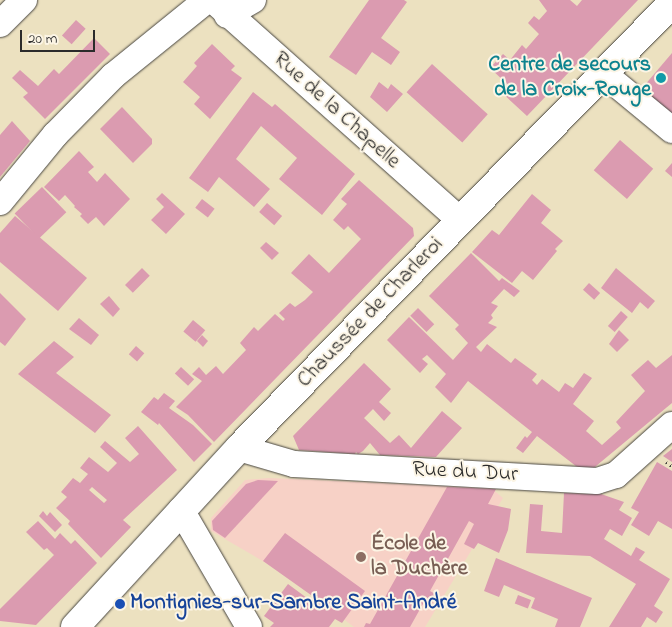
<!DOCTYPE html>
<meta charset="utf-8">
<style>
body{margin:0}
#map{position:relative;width:672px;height:627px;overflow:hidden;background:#ece1c0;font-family:"Indie Flower",sans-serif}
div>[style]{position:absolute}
.built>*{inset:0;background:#f7d1c6}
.building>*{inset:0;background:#db9bb0;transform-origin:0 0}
.path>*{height:3px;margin-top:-1.5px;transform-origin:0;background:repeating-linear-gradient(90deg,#484641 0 1px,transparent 0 5px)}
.roads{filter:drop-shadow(0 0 1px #484641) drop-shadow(0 0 1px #484641)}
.minor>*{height:26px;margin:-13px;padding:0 13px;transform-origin:13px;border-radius:13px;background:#fff}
.secondary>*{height:28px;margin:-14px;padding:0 14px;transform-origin:14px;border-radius:14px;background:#fff}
.dots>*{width:14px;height:14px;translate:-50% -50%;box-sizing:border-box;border:2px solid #fcf5e5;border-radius:50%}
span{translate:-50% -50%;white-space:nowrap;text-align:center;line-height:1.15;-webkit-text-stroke:4px #fcf5e5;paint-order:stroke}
.culture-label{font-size:22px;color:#0d838f;font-weight:700}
.right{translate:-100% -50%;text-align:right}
.street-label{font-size:22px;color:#2b2b2b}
.education-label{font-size:22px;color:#785e54;font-weight:700}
.left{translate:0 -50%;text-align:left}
.transit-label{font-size:22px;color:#164399;font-weight:700}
.scale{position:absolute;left:20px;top:30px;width:75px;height:22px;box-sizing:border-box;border:2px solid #2b2b2b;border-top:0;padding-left:6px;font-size:15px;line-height:18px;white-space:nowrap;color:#2b2b2b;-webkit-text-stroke:4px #fcf5e5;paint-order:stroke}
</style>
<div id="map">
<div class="built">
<div style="clip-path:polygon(269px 478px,491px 488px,503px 498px,425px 627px,354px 627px,280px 571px,211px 531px,211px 518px,245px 480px)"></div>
</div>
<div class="building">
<div style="clip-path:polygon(369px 0,404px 0,407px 2px,381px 38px,400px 52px,391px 65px,372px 52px,356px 75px,329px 57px)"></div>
<div style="clip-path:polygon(539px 0,570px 0,577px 6px,582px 0,638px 0,527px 116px,500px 91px,507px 84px,490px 68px,503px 54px,510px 60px,522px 45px,526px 49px,539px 34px,528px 23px,534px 16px,539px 20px,547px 11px)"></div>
<div style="left:76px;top:20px;width:13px;height:21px;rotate:42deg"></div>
<div style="clip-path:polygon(94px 38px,110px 54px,45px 119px,23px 97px,28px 93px,12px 78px,20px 70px,38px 86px,54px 69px,59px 74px)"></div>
<div style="clip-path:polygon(212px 44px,235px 66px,231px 70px,242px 78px,210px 119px,194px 104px,200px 97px,183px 82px,197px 66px,194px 63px)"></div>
<div style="clip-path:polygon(672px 53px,672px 119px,638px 93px)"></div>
<div style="left:432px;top:64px;width:75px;height:38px;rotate:42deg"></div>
<div style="clip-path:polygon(379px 82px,388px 89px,391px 84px,403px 94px,387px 112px,370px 97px)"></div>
<div style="clip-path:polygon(253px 92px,272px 107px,275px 104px,355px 174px,322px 215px,279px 179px,297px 158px,261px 126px,236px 159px,270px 189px,254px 207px,219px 177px,208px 192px,189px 178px)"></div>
<div style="clip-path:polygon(122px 107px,152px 139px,152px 144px,133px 163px,100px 129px)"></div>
<div style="clip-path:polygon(12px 121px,30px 141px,0 177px,0 135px)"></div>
<div style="left:620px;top:140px;width:44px;height:40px;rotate:41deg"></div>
<div style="clip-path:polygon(79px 151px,94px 167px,88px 172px,97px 182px,105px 173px,130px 199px,104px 226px,96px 217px,88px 224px,80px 216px,82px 214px,74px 207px,75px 206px,65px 195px,59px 201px,44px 187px)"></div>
<div style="clip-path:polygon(672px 163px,672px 177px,665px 171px)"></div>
<div style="clip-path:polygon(359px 180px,413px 228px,414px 236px,214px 442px,188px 415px,176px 407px,202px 381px,192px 374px,199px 367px,206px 375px,216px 366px,223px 374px,246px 350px,240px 343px,254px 327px,258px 331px,275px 314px,283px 321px,285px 319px,279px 313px,290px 303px,295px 307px,305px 300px,313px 292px,291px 273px,309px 254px,329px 273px,361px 239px,348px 226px,344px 230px,333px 220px,347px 204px,341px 199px)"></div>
<div style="left:42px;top:187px;width:35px;height:38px;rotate:46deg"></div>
<div style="clip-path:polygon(162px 193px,185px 214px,166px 234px,151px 220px,164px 207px,156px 199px)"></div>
<div style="clip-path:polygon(532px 194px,551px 210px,541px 223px,563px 241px,555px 249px,557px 251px,533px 280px,522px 271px,512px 283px,472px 252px,492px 230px,499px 235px)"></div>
<div style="left:202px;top:199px;width:16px;height:11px;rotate:38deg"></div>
<div style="left:267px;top:203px;width:20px;height:12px;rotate:41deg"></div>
<div style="clip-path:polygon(15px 216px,87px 278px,58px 311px,0 262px,0 233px)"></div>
<div style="clip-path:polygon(266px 242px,279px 253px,272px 260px,260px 248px)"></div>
<div style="clip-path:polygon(471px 253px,499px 281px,502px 278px,520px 291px,514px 297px,504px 289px,491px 303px,498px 306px,491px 315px,493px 318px,488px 323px,497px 327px,476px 347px,481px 352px,487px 344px,511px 363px,515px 358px,537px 374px,532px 380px,537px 385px,542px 379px,559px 392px,565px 383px,573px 388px,584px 373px,592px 378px,573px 404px,594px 421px,586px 431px,602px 445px,621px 428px,616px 422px,645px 391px,631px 375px,648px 360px,656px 368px,672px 355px,672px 403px,590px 471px,581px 470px,537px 436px,523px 453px,516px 448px,525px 436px,527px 438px,532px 432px,468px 381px,451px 403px,435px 387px,446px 374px,427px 355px,422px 359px,428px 364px,420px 373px,387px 340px,409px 317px,453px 360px,468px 343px,455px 329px,459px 325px,429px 296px)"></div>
<div style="left:142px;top:268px;width:11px;height:24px;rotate:45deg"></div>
<div style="clip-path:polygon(616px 268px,655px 301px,648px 309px,640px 302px,632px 313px,601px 288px)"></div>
<div style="left:589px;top:283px;width:15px;height:9px;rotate:42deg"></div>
<div style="clip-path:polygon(0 293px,26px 319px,5px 346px,0 342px)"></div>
<div style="clip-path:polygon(109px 296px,120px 309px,113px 317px,100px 304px)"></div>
<div style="left:418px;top:308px;width:23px;height:11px;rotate:45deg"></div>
<div style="left:621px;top:311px;width:9px;height:20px;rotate:41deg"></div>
<div style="clip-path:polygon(79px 318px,99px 335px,91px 345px,69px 329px)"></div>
<div style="left:193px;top:320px;width:16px;height:15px;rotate:40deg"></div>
<div style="clip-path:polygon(619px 330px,629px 340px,617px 352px,609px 344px)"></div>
<div style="clip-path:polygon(202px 335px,208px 341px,203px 347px,197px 341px)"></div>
<div style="clip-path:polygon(54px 341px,74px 357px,56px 373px,111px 415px,95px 433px,18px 374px)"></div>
<div style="left:136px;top:346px;width:11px;height:11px;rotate:41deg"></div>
<div style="clip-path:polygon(364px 363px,391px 389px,379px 402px,391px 413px,384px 421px,373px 409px,364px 418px,390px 443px,399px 435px,411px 448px,442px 411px,462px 428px,436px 457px,380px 455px,370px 443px,363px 451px,358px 454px,356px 452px,355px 454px,299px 450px,293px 436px)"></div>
<div style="left:181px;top:367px;width:18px;height:9px;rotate:43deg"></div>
<div style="clip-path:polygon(164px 393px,175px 401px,169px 408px,193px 425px,212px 444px,194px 462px,159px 423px,158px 425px,141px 412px,154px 397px,158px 400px)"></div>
<div style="clip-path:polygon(evenodd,138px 426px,177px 470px,123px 520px,131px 527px,101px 558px,68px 524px,70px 521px,56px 508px,67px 497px,61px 492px,73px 478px,80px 483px,88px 474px,80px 468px,89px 457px,108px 472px,117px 463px,100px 447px,105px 441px,130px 462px,139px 454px,125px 438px,138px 426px,92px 487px,107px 500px,104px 503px,89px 490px,92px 487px)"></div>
<div style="clip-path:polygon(672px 449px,672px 462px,663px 456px)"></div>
<div style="clip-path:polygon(657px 462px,672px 471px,672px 529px,658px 521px,649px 536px,631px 525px,639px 512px,631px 508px)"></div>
<div style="clip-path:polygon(258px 480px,278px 481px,225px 538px,213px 530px,212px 521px,246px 484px)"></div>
<div style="clip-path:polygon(447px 487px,496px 489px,488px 504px,511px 509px,508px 530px,499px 553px,478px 543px,474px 549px,464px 544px,474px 524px,469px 521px,430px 591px,437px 595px,431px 606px,424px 602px,410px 627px,364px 627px,366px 623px,370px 624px)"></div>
<div style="clip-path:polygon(564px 493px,601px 494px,624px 502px,619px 510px,632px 518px,622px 536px,610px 529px,604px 539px,631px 556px,636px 547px,645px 552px,639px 560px,670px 579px,654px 606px,663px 612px,656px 623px,647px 617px,641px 627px,609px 627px,636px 584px,590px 556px,526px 553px,530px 504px,543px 505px,541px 531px,562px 533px)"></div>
<div style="clip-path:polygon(43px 511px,47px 516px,50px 512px,62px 525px,55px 532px,39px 516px)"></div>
<div style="clip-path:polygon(38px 521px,55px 539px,60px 533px,71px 544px,75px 540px,97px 563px,36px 625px,0 621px,0 609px,54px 555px,47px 548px,44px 550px,26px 532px)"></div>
<div style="clip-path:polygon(285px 533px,365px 591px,342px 623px,335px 619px,329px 627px,270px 627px,274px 623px,264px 616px,288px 584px,315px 604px,318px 600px,263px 561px)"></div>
<div style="clip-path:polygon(496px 558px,592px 598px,580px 627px,555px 627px,558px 619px,531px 608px,535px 598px,504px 585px,499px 597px,484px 591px)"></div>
<div style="left:518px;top:595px;width:14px;height:9px;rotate:21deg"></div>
</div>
<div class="path">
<div style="left:666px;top:462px;width:7px;rotate:34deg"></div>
</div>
<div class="roads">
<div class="minor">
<div style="left:213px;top:0;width:332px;rotate:41.7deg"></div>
<div style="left:227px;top:15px;width:30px;rotate:-30deg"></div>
<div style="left:0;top:24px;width:34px;rotate:-45deg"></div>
<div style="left:604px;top:74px;width:88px;rotate:39.5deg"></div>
<div style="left:0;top:202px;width:87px;rotate:-50.6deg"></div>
<div style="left:55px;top:135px;width:83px;rotate:-45.5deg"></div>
<div style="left:113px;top:76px;width:121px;rotate:-39deg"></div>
<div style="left:239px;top:448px;width:57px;rotate:16.2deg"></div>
<div style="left:294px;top:464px;width:303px;rotate:3.2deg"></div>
<div style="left:597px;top:481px;width:20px;rotate:-18deg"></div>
<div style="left:616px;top:475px;width:75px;rotate:-41.8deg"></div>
<div style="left:181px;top:510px;width:135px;rotate:59.8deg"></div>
</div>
<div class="secondary">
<div style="left:75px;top:627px;width:243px;rotate:-47.5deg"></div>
<div style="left:239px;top:448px;width:621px;rotate:-45.78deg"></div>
</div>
</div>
<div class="dots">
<div style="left:661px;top:78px;background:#0f9aa8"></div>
<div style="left:361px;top:557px;background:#8d6e63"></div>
<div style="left:120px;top:604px;background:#1a4fb4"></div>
</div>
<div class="culture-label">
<span class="right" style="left:651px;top:78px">Centre de secours<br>de la Croix-Rouge</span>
</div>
<div class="street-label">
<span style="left:336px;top:111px;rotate:42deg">Rue de la Chapelle</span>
<span style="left:371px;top:313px;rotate:-46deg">Chaussée de Charleroi</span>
<span style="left:465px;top:473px;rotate:3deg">Rue du Dur</span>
</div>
<div class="education-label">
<span class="left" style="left:371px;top:557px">École de<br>la Duchère</span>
</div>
<div class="transit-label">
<span class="left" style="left:130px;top:604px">Montignies-sur-Sambre Saint-André</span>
</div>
<div class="scale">20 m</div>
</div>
